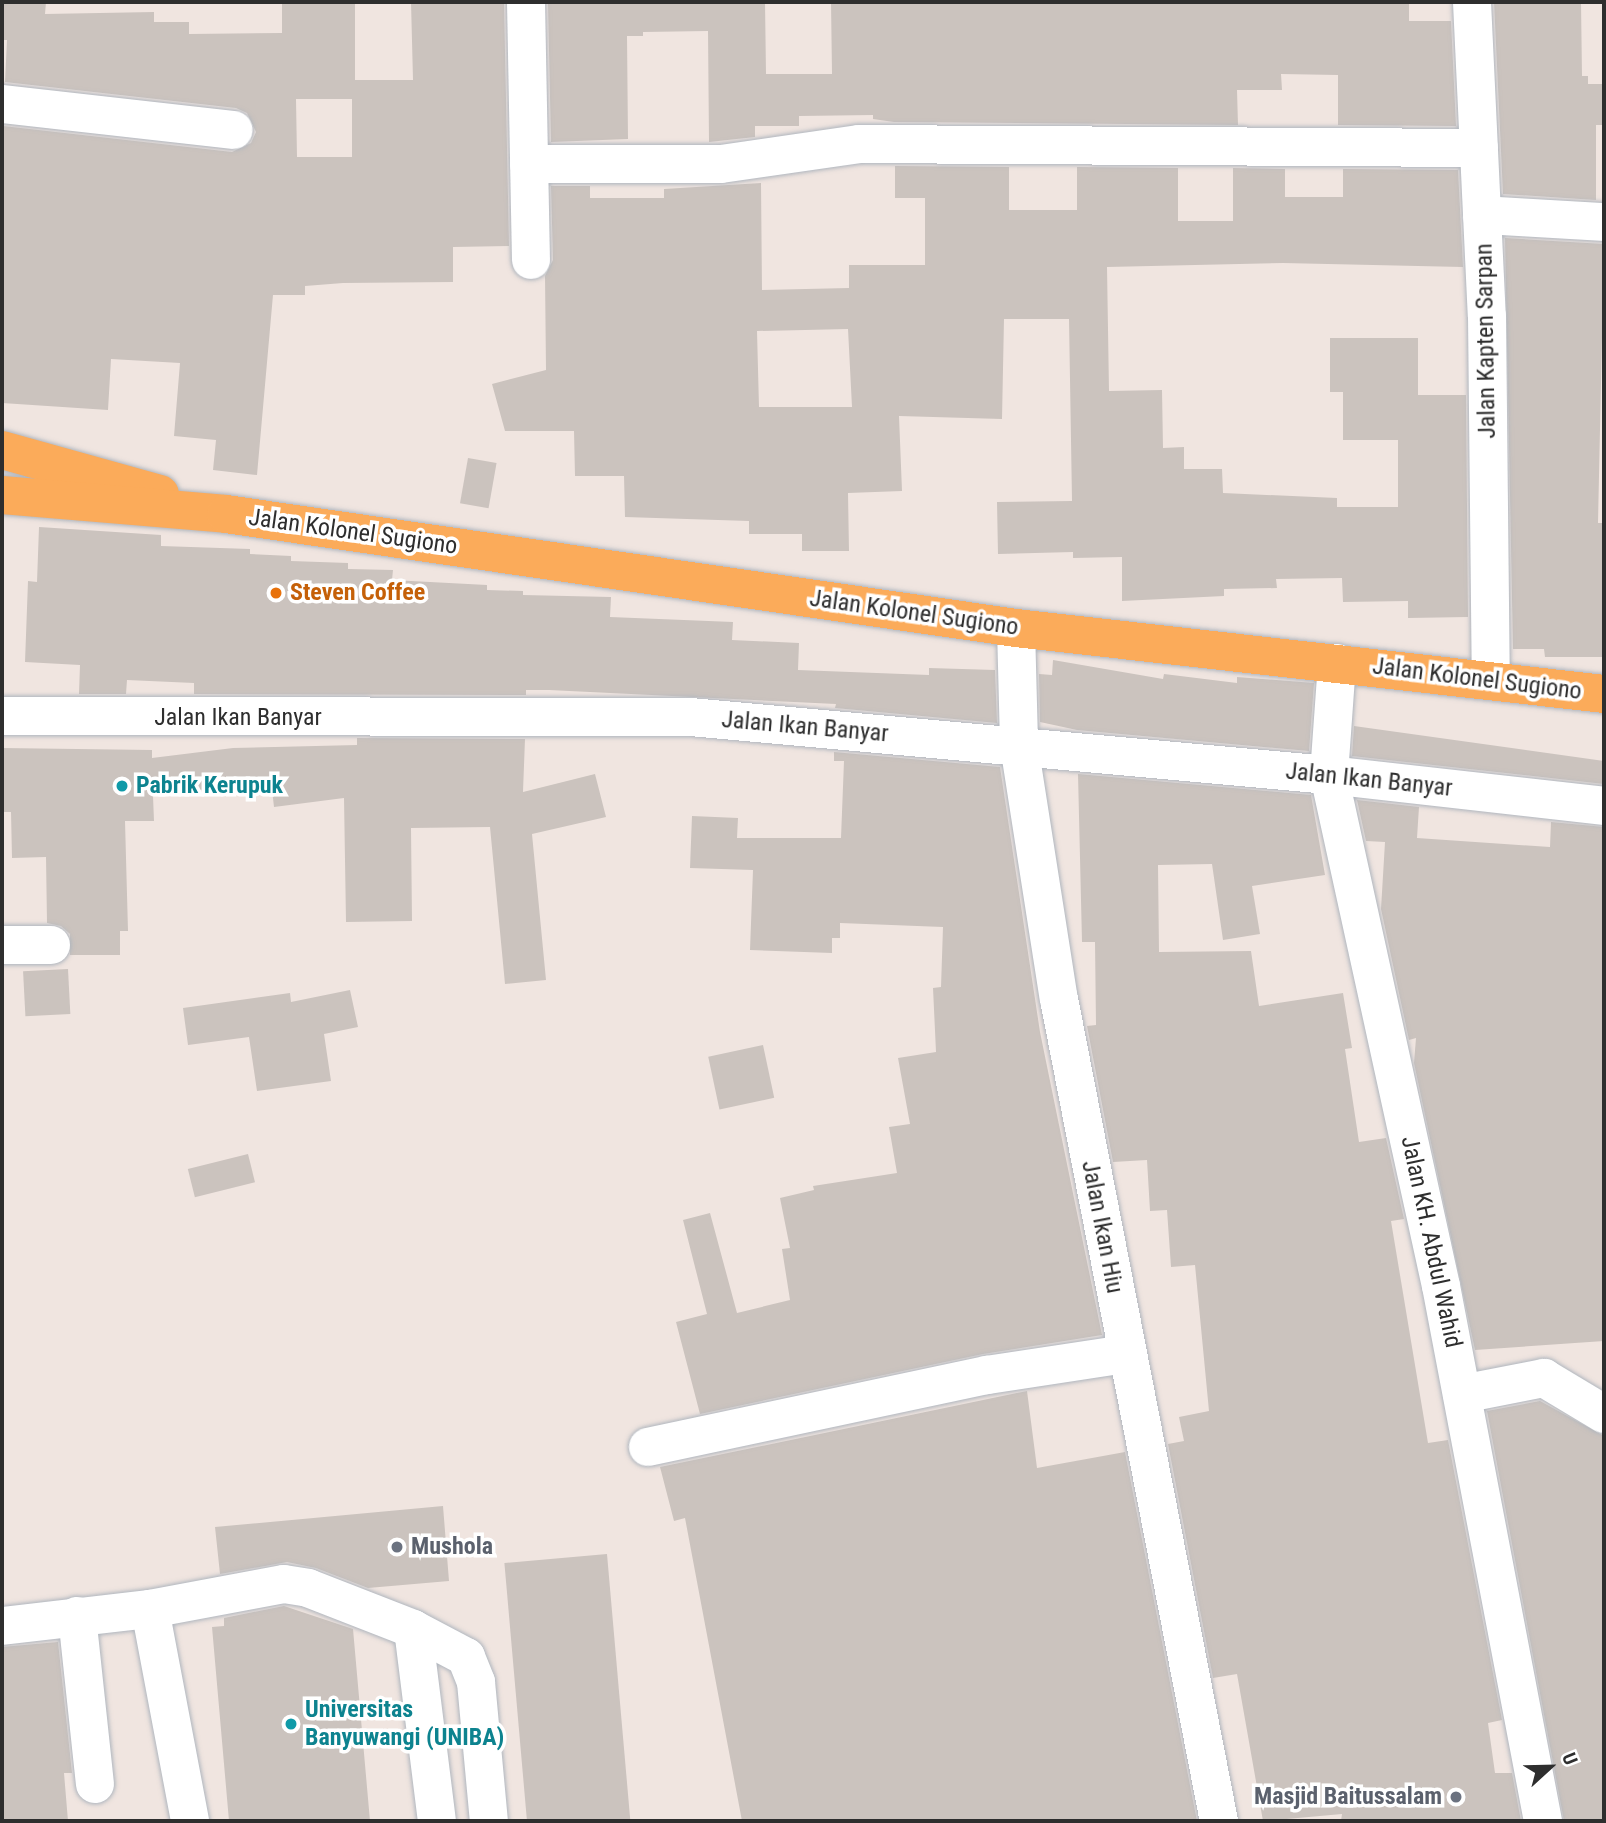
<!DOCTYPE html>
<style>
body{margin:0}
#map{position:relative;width:1606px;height:1823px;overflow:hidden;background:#f0e5e0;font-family:"Roboto Condensed",sans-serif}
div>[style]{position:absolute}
.building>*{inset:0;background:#cbc3be;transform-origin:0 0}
.roads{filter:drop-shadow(0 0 2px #b0b6be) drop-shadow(0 0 2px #b0b6be)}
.minor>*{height:38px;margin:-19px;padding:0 19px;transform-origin:19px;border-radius:19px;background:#fff}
.major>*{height:38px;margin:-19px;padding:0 19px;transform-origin:19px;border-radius:19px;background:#fbab5a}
.dots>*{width:19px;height:19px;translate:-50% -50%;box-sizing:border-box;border:4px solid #fff;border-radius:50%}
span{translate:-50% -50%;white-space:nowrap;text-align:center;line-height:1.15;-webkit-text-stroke:7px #fff;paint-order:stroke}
.street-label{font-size:24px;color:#2e2e2e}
.food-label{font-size:24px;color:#c56008;font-weight:700}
.left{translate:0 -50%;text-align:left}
.culture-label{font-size:24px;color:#0d838f;font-weight:700}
.worship-label{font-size:24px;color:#5b616d;font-weight:700}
.right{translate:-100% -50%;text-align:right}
.frame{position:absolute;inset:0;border:4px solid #2e2e2e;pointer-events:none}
.north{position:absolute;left:1515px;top:1732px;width:70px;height:70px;-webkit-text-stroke:5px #fff;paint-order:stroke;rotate:68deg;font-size:19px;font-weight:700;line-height:28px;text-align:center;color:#2e2e2e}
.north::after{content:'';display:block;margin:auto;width:24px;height:32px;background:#2e2e2e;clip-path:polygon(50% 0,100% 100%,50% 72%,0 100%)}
</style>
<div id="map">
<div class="building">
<div style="clip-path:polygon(evenodd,2px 2px,46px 2px,45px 14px,154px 12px,154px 22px,189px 22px,189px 34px,282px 33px,282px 2px,355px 2px,355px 80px,413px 80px,411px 2px,504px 2px,509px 246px,453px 247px,453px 282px,343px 283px,305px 286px,305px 295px,273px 295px,257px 475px,213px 470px,216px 440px,174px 436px,180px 363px,111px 359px,108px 410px,2px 403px,3px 126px,232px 152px,251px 143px,256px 132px,247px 113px,236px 108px,5px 82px,7px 40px,2px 40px,2px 2px,296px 99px,352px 99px,352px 157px,297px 157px,296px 99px)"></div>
<div style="clip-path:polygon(588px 2px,765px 2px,766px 74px,832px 74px,831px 2px,1409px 2px,1409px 21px,1451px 21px,1456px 126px,1338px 125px,1338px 75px,1281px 74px,1282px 90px,1237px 90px,1238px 125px,894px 122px,873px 119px,873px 115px,799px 116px,799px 126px,755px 126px,755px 137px,709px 142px,708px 31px,643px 32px,643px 36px,627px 36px,628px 139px,551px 142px,548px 4px)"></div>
<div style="clip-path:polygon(1494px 2px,1581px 2px,1582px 76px,1588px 76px,1588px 84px,1604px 84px,1604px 125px,1596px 125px,1596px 200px,1503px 194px)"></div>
<div style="clip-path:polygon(evenodd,895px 166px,1009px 167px,1009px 210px,1077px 210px,1077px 167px,1178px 168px,1178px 221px,1233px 221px,1233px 168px,1285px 169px,1285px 197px,1343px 197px,1343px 169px,1458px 170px,1463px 267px,1283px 263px,1107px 267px,1109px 391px,1162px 390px,1163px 448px,1184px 447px,1184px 469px,1222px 469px,1223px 493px,1337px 498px,1337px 507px,1398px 507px,1398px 440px,1343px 440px,1343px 392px,1330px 392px,1330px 338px,1418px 338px,1418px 395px,1466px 395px,1468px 617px,1408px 618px,1408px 601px,1343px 602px,1342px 578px,1276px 579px,1277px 588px,1224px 589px,1224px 596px,1122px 601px,1122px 557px,1073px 558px,1073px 552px,998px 554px,997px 502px,1072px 501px,1069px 319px,1004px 319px,1002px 419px,899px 416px,902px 491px,848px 493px,849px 551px,802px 551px,802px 534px,749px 534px,749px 521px,625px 517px,624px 476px,575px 476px,574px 431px,505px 431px,492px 384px,546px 370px,545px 276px,553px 260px,551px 186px,590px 186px,590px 198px,664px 198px,664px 189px,761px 183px,762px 290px,849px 288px,849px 265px,925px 265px,925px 198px,895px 198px,895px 166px,848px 329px,852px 407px,759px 407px,757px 331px,848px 329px)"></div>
<div style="clip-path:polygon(1505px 238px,1604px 244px,1598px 523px,1604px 523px,1604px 657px,1545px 657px,1544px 649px,1513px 649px)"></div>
<div style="left:468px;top:458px;width:29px;height:46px;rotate:10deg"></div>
<div style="clip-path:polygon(39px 527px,161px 535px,161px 546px,250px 549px,250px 554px,291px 556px,291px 561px,348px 563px,348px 569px,393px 570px,392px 580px,487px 585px,487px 590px,523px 591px,523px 595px,611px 597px,610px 617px,733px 622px,732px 640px,799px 643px,798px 670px,929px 675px,929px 668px,995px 670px,997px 723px,835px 708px,836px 704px,549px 690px,526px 690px,526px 695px,194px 694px,194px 683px,127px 680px,126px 694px,79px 694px,80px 665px,25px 662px,28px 581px,37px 582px)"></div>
<div style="clip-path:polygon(1053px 660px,1163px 679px,1164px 674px,1237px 683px,1237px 677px,1314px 683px,1309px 751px,1077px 730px,1040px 722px,1039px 674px,1052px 675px)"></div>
<div style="clip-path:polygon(1354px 726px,1604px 761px,1604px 784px,1352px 756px)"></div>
<div style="clip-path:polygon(357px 738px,525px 739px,523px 792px,595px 774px,606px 817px,532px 834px,546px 980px,505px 984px,490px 827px,411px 828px,412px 921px,346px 922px,344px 798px,274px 807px,271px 781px,153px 796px,154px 821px,125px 821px,128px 931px,120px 931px,120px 955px,70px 955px,70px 934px,61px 926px,47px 923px,46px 857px,12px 858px,11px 812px,2px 812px,2px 748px,152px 750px,152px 758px,233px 748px,357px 745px)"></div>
<div style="clip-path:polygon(834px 752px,1000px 767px,1040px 1032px,1102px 1335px,983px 1354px,700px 1414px,676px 1322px,707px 1314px,683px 1220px,710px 1213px,737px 1313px,790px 1300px,782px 1249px,790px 1248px,780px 1198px,814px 1190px,813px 1186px,897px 1173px,889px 1127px,910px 1124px,898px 1058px,936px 1052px,933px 988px,941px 987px,943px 927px,840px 923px,840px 938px,832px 938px,832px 953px,750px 950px,753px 870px,690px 868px,692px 816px,738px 818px,737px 838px,841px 838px,844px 761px,834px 761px)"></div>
<div style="clip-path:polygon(1078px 774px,1311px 795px,1325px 875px,1252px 886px,1260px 934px,1223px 940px,1212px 864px,1158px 865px,1159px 952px,1251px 951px,1259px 1006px,1343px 993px,1352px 1048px,1345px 1049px,1359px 1142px,1386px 1138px,1404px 1219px,1391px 1221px,1428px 1443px,1448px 1440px,1502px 1720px,1488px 1723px,1495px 1773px,1512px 1773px,1521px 1821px,1341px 1821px,1342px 1814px,1263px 1821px,1237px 1674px,1213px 1678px,1168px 1444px,1184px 1441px,1179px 1417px,1209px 1411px,1195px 1265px,1171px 1267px,1167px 1210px,1150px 1211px,1147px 1160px,1113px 1162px,1087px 1026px,1096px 1025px,1095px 942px,1082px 942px)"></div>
<div style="clip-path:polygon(1357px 800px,1419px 807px,1417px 838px,1550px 847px,1551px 822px,1604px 827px,1604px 1341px,1475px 1350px,1414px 1063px,1416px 1038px,1409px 1040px,1381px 909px,1385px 842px,1366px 841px)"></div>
<div style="left:68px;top:969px;width:45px;height:45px;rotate:87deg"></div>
<div style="clip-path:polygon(350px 990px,358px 1027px,324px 1034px,331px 1081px,257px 1091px,249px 1037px,188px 1045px,183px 1008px,290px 993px,291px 1002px)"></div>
<div style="left:763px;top:1045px;width:54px;height:56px;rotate:78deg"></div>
<div style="left:248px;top:1154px;width:29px;height:62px;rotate:76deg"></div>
<div style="clip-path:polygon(1027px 1391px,1037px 1468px,1125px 1452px,1197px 1821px,742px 1821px,685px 1518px,674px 1521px,660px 1467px)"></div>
<div style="clip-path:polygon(1540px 1401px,1604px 1436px,1604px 1821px,1564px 1821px,1487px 1411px)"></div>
<div style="clip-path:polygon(443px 1506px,449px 1581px,368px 1588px,316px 1568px,287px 1562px,220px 1574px,215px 1527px)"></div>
<div style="left:607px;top:1554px;width:268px;height:103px;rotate:85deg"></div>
<div style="clip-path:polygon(284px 1606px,353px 1629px,370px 1821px,229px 1821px,212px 1627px,224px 1626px,224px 1618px)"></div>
<div style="clip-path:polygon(58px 1642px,72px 1773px,64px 1773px,68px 1821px,2px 1821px,2px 1647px)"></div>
</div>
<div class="roads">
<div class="minor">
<div style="left:526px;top:2px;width:258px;rotate:88.9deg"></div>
<div style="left:1472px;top:2px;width:314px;rotate:87.3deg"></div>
<div style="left:1487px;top:316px;width:365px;rotate:89.4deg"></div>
<div style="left:2px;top:104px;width:233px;rotate:6.4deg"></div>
<div style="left:529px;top:164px;width:192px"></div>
<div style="left:721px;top:164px;width:139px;rotate:-8.2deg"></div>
<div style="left:859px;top:144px;width:620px;rotate:0.37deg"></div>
<div style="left:1482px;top:215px;width:122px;rotate:3.3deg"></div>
<div style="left:1016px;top:628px;width:117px;rotate:88.5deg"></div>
<div style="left:1019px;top:745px;width:257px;rotate:81.1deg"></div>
<div style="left:1059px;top:999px;width:837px;rotate:78.99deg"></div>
<div style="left:1337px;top:663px;width:112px;rotate:94.1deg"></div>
<div style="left:1329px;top:775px;width:523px;rotate:77.64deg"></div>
<div style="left:1441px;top:1286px;width:545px;rotate:79.21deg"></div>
<div style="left:2px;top:716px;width:688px;rotate:0.08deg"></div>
<div style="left:690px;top:717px;width:642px;rotate:5.19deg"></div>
<div style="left:1329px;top:775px;width:277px;rotate:6.4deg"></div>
<div style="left:2px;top:945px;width:49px"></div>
<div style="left:1462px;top:1394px;width:84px;rotate:-11deg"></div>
<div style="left:1544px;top:1378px;width:70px;rotate:31deg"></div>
<div style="left:648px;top:1447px;width:347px;rotate:-12deg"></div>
<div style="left:987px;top:1375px;width:141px;rotate:-8.6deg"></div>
<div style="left:150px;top:1609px;width:216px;rotate:79.3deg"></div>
<div style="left:77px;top:1616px;width:169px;rotate:83.9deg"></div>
<div style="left:2px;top:1626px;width:149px;rotate:-6.6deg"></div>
<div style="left:150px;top:1609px;width:136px;rotate:-10.6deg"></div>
<div style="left:284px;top:1584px;width:24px;rotate:9deg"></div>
<div style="left:308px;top:1588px;width:113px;rotate:21.3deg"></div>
<div style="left:413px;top:1629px;width:60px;rotate:27.8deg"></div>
<div style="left:466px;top:1657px;width:27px;rotate:68deg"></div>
<div style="left:476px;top:1682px;width:140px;rotate:84.7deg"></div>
<div style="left:413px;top:1629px;width:193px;rotate:82.9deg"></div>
</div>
<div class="major">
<div style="left:2px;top:450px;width:164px;rotate:15.6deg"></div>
<div style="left:2px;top:495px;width:225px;rotate:4.8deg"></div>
<div style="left:226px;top:514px;width:798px;rotate:8.21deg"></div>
<div style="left:1016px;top:628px;width:592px;rotate:6.4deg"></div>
</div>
</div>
<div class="dots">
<div style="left:276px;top:593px;background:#e8710a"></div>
<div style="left:122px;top:786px;background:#0f9aa8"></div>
<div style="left:397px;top:1547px;background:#6b7280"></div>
<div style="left:291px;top:1724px;background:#0f9aa8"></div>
<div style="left:1456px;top:1797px;background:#6b7280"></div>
</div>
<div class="street-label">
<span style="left:1486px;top:341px;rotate:-91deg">Jalan Kapten Sarpan</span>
<span style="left:353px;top:532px;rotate:8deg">Jalan Kolonel Sugiono</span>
<span style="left:914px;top:613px;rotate:8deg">Jalan Kolonel Sugiono</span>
<span style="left:1477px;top:679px;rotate:7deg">Jalan Kolonel Sugiono</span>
<span style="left:238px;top:718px">Jalan Ikan Banyar</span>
<span style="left:805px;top:727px;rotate:5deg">Jalan Ikan Banyar</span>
<span style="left:1369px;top:780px;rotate:6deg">Jalan Ikan Banyar</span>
<span style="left:1102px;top:1227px;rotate:79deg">Jalan Ikan Hiu</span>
<span style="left:1431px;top:1242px;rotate:78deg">Jalan KH. Abdul Wahid</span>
</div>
<div class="food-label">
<span class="left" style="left:290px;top:593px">Steven Coffee</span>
</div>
<div class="culture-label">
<span class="left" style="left:136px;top:786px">Pabrik Kerupuk</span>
<span class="left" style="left:305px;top:1724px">Universitas<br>Banyuwangi (UNIBA)</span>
</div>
<div class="worship-label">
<span class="left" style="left:411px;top:1547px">Mushola</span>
<span class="right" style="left:1442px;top:1797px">Masjid Baitussalam</span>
</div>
<div class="frame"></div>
<div class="north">U</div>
</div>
